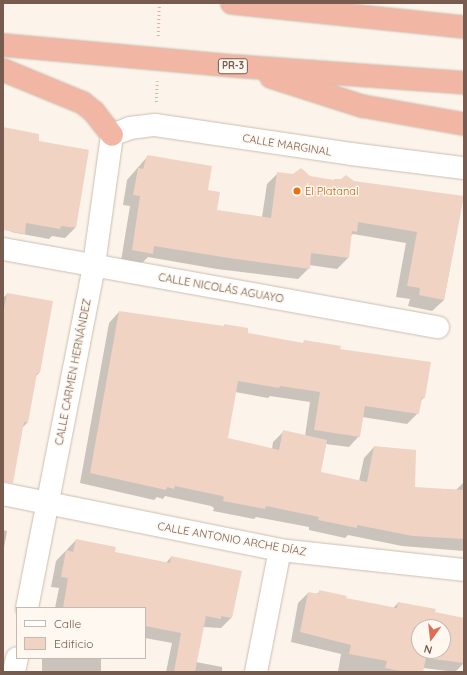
<!DOCTYPE html>
<meta charset="utf-8">
<style>
body{margin:0}
#map{position:relative;width:467px;height:675px;overflow:hidden;background:#fcf4ea;font-family:Quicksand,sans-serif}
div>[style]{position:absolute}
.shadow>*{inset:0;background:#0003;transform-origin:0 0}
.building>*{inset:0;background:#f0d3c3}
.path>*{height:2.5px;margin-top:-1.25px;transform-origin:0;background:repeating-linear-gradient(90deg,#d5b6a6 0 1px,transparent 0 4px)}
.roads{filter:drop-shadow(0 0 1px #cdbcb0) drop-shadow(0 0 1px #cdbcb0)}
.street>*{height:22px;margin:-11px;padding:0 11px;transform-origin:11px;border-radius:11px;background:#fff}
.highway>*{height:22px;margin:-11px;padding:0 11px;transform-origin:11px;border-radius:11px;background:#f2b6a5}
.dots>*{width:11px;height:11px;translate:-50% -50%;box-sizing:border-box;border:2px solid #fef8f1;border-radius:50%}
span{translate:-50% -50%;white-space:nowrap;text-align:center;line-height:1.15;-webkit-text-stroke:3px #fef8f1;paint-order:stroke}
.shield-label span{padding:1px 3px;background:#fef8f1;border:1px solid;border-radius:3px;-webkit-text-stroke-width:0}
.shield-label{font-size:10px;color:#765b4e;font-weight:700}
.street-label{font-size:11px;color:#765b4e}
.food-label{font-size:11px;color:#c56008}
.left{translate:0 -50%;text-align:left}
.frame{position:absolute;inset:0;border:4px solid #765b4e;pointer-events:none}
.legend{position:absolute;left:16px;top:607px;width:130px;height:52px;box-sizing:border-box;background:#fef8f1;border:1px solid #c8b9b0;margin:0;padding:5px 7px;list-style:none;font-size:12px;color:#765b4e}
.legend li{display:flex;align-items:center;gap:8px;height:20px}
.legend b{width:20px;border:1px solid #c8b9b0}
.north{position:absolute;left:411px;top:619px;width:40px;height:40px;box-sizing:border-box;background:#fef8f1;border:1px solid #c8b9b0;border-radius:50%;rotate:195deg;font-size:11px;font-weight:700;line-height:16px;text-align:center;color:#765b4e}
.north::after{content:'';display:block;margin:auto;width:14px;height:18px;background:#de6f57;clip-path:polygon(50% 0,100% 100%,50% 72%,0 100%)}
</style>
<div id="map">
<div class="shadow">
<div style="clip-path:polygon(3px 128px,38px 142px,88px 150px,75px 228px,65px 238px,52px 236px,49px 239px,11px 232px,23px 170px,3px 166px)"></div>
<div style="clip-path:polygon(147px 157px,207px 191px,216px 211px,262px 217px,267px 184px,278px 173px,463px 197px,444px 300px,432px 311px,408px 306px,410px 299px,396px 297px,406px 243px,353px 234px,351px 236px,348px 258px,337px 269px,309px 265px,309px 268px,298px 279px,217px 269px,148px 257px,141px 264px,121px 261px,130px 206px,123px 205px,127px 180px)"></div>
<div style="clip-path:polygon(7px 294px,39px 373px,36px 376px,27px 423px,23px 427px,3px 469px,3px 298px)"></div>
<div style="clip-path:polygon(evenodd,119px 312px,302px 344px,304px 342px,339px 350px,424px 397px,421px 401px,418px 413px,407px 424px,362px 417px,359px 436px,349px 447px,326px 444px,320px 473px,359px 481px,364px 458px,374px 447px,414px 488px,456px 490px,464px 482px,464px 551px,402px 546px,348px 535px,345px 538px,309px 530px,309px 527px,256px 517px,254px 519px,213px 511px,214px 508px,211px 506px,165px 496px,163px 499px,157px 497px,154px 500px,80px 483px,109px 323px,119px 312px,235px 392px,268px 398px,270px 396px,310px 402px,305px 436px,284px 431px,273px 442px,272px 449px,227px 439px,235px 392px)"></div>
<div style="clip-path:polygon(3px 530px,7px 531px,3px 553px)"></div>
<div style="clip-path:polygon(76px 540px,114px 553px,166px 563px,171px 557px,241px 572px,231px 618px,221px 628px,203px 627px,196px 662px,222px 667px,222px 672px,166px 672px,172px 643px,145px 638px,145px 608px,55px 608px,59px 588px,51px 587px,56px 561px)"></div>
<div style="clip-path:polygon(evenodd,320px 591px,345px 599px,393px 608px,398px 603px,434px 613px,464px 619px,464px 663px,455px 672px,423px 668px,422px 672px,338px 672px,341px 654px,291px 642px,298px 603px,308px 593px,316px 595px,320px 591px,419px 627px,443px 627px,443px 651px,419px 651px,419px 627px)"></div>
<div style="left:42px;top:658px;width:59px;height:14px"></div>
</div>
<div class="building">
<div style="clip-path:polygon(3px 127px,39px 134px,39px 141px,89px 150px,76px 228px,61px 226px,60px 229px,26px 223px,25px 234px,3px 230px)"></div>
<div style="clip-path:polygon(147px 155px,212px 166px,208px 190px,220px 192px,217px 210px,271px 218px,277px 172px,293px 174px,301px 168px,310px 176px,334px 180px,334px 179px,341px 179px,346px 175px,354px 181px,464px 196px,444px 300px,419px 295px,420px 288px,407px 286px,417px 232px,358px 222px,357px 232px,352px 231px,349px 258px,311px 253px,310px 269px,229px 258px,154px 246px,153px 254px,132px 250px,140px 196px,133px 195px,138px 168px,143px 169px)"></div>
<div style="clip-path:polygon(7px 293px,53px 301px,40px 373px,37px 373px,28px 423px,24px 422px,13px 483px,3px 482px,3px 314px)"></div>
<div style="clip-path:polygon(119px 311px,224px 326px,224px 324px,248px 328px,248px 333px,303px 343px,304px 340px,341px 346px,340px 349px,431px 362px,425px 398px,422px 397px,419px 414px,365px 406px,360px 437px,314px 430px,320px 392px,280px 386px,279px 388px,238px 381px,228px 438px,279px 450px,283px 430px,327px 440px,321px 472px,367px 482px,374px 446px,416px 450px,415px 487px,464px 490px,464px 539px,413px 536px,357px 525px,357px 528px,318px 520px,319px 517px,266px 506px,265px 509px,223px 501px,224px 497px,222px 496px,175px 486px,174px 489px,167px 487px,166px 490px,90px 473px)"></div>
<div style="clip-path:polygon(76px 539px,116px 547px,115px 552px,170px 563px,171px 556px,242px 571px,232px 618px,221px 616px,221px 619px,206px 616px,195px 672px,174px 672px,181px 633px,145px 626px,145px 608px,63px 608px,68px 578px,61px 577px,66px 550px,73px 552px)"></div>
<div style="clip-path:polygon(evenodd,319px 590px,347px 596px,346px 598px,397px 608px,398px 602px,436px 609px,435px 612px,464px 618px,464px 663px,426px 658px,423px 672px,406px 672px,385px 668px,387px 661px,349px 654px,351px 645px,300px 632px,308px 592px,319px 594px,319px 590px,419px 627px,443px 627px,443px 651px,419px 651px,419px 627px)"></div>
</div>
<div class="path">
<div style="left:158px;top:36px;width:33px;rotate:-88deg"></div>
<div style="left:156px;top:102px;width:21px;rotate:-87deg"></div>
</div>
<div class="roads">
<div class="street">
<div style="left:3px;top:249px;width:442px;rotate:10.2deg"></div>
<div style="left:3px;top:494px;width:283px;rotate:11.4deg"></div>
<div style="left:280px;top:550px;width:185px;rotate:6.2deg"></div>
<div style="left:27px;top:608px;width:349px;rotate:-78.9deg"></div>
<div style="left:94px;top:265px;width:131px;rotate:-82.1deg"></div>
<div style="left:112px;top:135px;width:19px;rotate:-21deg"></div>
<div style="left:130px;top:128px;width:25px;rotate:-7deg"></div>
<div style="left:155px;top:125px;width:198px;rotate:8.4deg"></div>
<div style="left:351px;top:154px;width:114px;rotate:7.1deg"></div>
<div style="left:14px;top:672px;width:14px;rotate:-78deg"></div>
<div style="left:256px;top:672px;width:124px;rotate:-78.9deg"></div>
</div>
<div class="highway">
<div style="left:232px;top:3px;width:233px;rotate:5.9deg"></div>
<div style="left:3px;top:45px;width:233px;rotate:5.2deg"></div>
<div style="left:235px;top:66px;width:230px;rotate:4.2deg"></div>
<div style="left:3px;top:70px;width:87px;rotate:22.4deg"></div>
<div style="left:83px;top:103px;width:14px;rotate:39deg"></div>
<div style="left:94px;top:112px;width:29px;rotate:52deg"></div>
<div style="left:271px;top:77px;width:96px;rotate:17.7deg"></div>
<div style="left:362px;top:106px;width:104px;rotate:10deg"></div>
</div>
</div>
<div class="dots">
<div style="left:297px;top:191px;background:#e8710a"></div>
</div>
<div class="shield-label">
<span style="left:233px;top:66px">PR-3</span>
</div>
<div class="street-label">
<span style="left:287px;top:145px;rotate:9deg">CALLE MARGINAL</span>
<span style="left:221px;top:288px;rotate:10deg">CALLE NICOLÁS AGUAYO</span>
<span style="left:73px;top:372px;rotate:-79deg">CALLE CARMEN HERNÁNDEZ</span>
<span style="left:232px;top:539px;rotate:10deg">CALLE ANTONIO ARCHE DÍAZ</span>
</div>
<div class="food-label">
<span class="left" style="left:305px;top:191px">El Platanal</span>
</div>
<div class="frame"></div>
<ul class="legend">
<li><b style="height:5px;background:#fff"></b>Calle</li>
<li><b style="height:11px;background:#f0d3c3"></b>Edificio</li>
</ul>
<div class="north">N</div>
</div>
